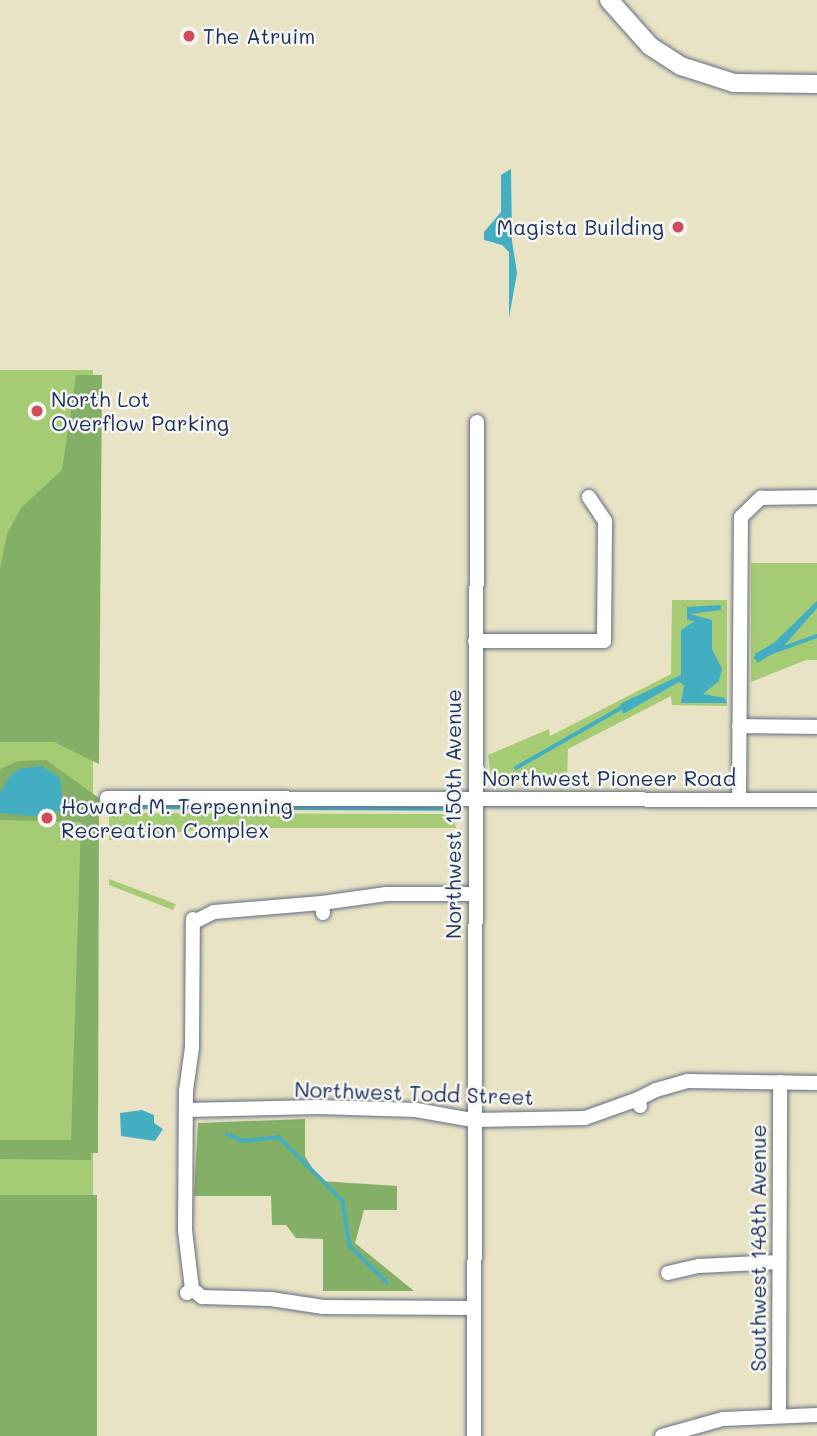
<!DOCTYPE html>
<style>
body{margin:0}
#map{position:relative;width:817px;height:1436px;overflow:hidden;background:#e9e3c5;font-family:Mali,sans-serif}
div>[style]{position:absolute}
.green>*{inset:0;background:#a5cb75;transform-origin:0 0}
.forest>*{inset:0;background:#84af66;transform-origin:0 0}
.water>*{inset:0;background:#43aec2}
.stream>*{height:3.5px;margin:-1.75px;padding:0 1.75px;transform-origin:1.75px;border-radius:1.75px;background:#43aec2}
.roads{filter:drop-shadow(0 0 2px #636e82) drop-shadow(0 0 2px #636e82)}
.minor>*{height:14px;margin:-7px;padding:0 7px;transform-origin:7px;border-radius:7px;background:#fff}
.tertiary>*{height:18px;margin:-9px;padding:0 9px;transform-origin:9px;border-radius:9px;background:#fff}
.dots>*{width:19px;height:19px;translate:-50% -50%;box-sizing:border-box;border:4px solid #f6f6f2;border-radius:50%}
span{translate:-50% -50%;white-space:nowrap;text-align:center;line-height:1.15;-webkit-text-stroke:5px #f6f6f2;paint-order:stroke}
.poi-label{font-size:21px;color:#1b2f5e}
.left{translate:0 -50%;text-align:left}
.right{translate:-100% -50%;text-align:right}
.street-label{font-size:21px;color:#1b2f5e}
</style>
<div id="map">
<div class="green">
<div style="left:0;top:370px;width:93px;height:1066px"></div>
<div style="clip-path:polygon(751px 563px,817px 563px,817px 660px,806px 660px,751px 682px)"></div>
<div style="clip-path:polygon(672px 600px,727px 600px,727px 706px,672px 705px,671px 696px,568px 749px,567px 782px,501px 782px,491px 777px,488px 755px,549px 729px,550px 736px,671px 674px)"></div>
<div style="clip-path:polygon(109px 813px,446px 814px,454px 818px,456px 828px,216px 828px,109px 840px)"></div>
<div style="clip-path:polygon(109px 879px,176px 904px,173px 910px,109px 885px)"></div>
</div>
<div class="forest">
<div style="clip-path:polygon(76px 375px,102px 375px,99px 764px,54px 742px,0 742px,0 569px,7px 534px,21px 508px,62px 470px)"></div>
<div style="clip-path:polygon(46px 760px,99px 798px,98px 1153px,91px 1153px,91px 1160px,0 1159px,0 1140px,71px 1140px,81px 822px,0 820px,0 769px,18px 761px)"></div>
<div style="clip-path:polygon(305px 1119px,305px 1156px,320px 1181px,397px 1186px,397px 1210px,364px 1210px,355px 1243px,414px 1291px,323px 1291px,323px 1239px,296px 1238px,286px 1225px,272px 1225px,271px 1196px,194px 1196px,198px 1123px)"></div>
<div style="left:0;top:1195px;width:97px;height:241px"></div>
</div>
<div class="water">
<div style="clip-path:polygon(511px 169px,512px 241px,517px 273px,509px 318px,509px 252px,502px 245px,484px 240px,484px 232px,501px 212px,501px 175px)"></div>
<div style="clip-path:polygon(817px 601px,817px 608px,783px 647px,757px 663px,755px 654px,775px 642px)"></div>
<div style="clip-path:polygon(721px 605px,721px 610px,690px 614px,712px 620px,712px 649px,722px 669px,719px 681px,703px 694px,725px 698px,727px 703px,681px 703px,684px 685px,679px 682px,623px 714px,620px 704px,681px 675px,681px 630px,695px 621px,687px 620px,687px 607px)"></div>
<div style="clip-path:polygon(42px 766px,60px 778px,64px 810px,33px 816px,0 813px,0 793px,10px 776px,19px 769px)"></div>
<div style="clip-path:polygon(142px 1110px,154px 1115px,154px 1123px,163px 1129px,155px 1141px,121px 1136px,120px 1113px)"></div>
</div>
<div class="stream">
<div style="left:756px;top:658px;width:65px;rotate:-19.8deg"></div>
<div style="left:516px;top:768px;width:123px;rotate:-29.7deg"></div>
<div style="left:62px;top:806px;width:25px"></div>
<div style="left:114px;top:807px;width:336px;rotate:0.3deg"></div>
<div style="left:227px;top:1134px;width:17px;rotate:24deg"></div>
<div style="left:243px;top:1141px;width:36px;rotate:-6deg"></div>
<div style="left:279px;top:1137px;width:91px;rotate:45deg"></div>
<div style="left:343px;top:1201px;width:46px;rotate:81.2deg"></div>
<div style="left:350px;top:1246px;width:52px;rotate:44.2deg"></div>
</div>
<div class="roads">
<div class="minor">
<div style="left:475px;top:641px;width:129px"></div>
<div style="left:604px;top:641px;width:120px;rotate:-89.5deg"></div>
<div style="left:605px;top:521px;width:29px;rotate:-124deg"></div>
<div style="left:739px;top:726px;width:78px;rotate:0.7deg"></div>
<div style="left:107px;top:798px;width:710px;rotate:0.16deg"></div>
<div style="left:739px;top:800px;width:283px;rotate:-89.6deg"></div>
<div style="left:741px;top:517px;width:28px;rotate:-44deg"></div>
<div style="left:761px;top:498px;width:56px;rotate:-1deg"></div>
<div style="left:323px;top:913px;width:10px;rotate:-96deg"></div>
<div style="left:322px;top:903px;width:65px;rotate:-8deg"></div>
<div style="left:386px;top:894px;width:87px"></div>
<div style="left:196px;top:921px;width:20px;rotate:-27deg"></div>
<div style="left:214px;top:912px;width:108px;rotate:-4.8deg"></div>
<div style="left:640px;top:1106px;width:7px;rotate:-106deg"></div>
<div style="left:638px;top:1099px;width:20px;rotate:-27deg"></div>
<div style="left:656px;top:1090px;width:32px;rotate:-16deg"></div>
<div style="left:687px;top:1081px;width:130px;rotate:0.9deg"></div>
<div style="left:186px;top:1110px;width:132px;rotate:-1.3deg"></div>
<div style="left:318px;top:1107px;width:98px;rotate:1.8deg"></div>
<div style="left:416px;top:1110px;width:58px;rotate:10deg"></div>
<div style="left:473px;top:1120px;width:112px;rotate:-1deg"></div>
<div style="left:585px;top:1118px;width:56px;rotate:-19.7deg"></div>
<div style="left:668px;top:1273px;width:32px;rotate:-13deg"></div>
<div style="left:699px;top:1266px;width:79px;rotate:-2.9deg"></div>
<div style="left:192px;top:1289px;width:59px;rotate:-96.8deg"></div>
<div style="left:185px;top:1230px;width:139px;rotate:-89.6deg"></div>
<div style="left:186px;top:1091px;width:44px;rotate:-82.2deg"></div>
<div style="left:192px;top:1047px;width:128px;rotate:-89.6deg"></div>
<div style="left:187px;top:1293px;width:6px;rotate:-39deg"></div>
<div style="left:192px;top:1289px;width:13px;rotate:39deg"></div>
<div style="left:202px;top:1297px;width:69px;rotate:1.7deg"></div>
<div style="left:271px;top:1299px;width:53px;rotate:8.7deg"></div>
<div style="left:323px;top:1307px;width:151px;rotate:0.4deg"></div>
<div style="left:779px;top:1414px;width:332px;rotate:-89.8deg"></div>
<div style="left:474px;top:1436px;width:1014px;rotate:-89.83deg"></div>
<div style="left:662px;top:1436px;width:63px;rotate:-15.6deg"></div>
<div style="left:723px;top:1419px;width:94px;rotate:-2.4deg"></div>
</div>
<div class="tertiary">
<div style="left:609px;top:0;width:62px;rotate:48.3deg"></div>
<div style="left:650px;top:46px;width:37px;rotate:33deg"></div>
<div style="left:681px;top:66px;width:56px;rotate:17.8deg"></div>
<div style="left:734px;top:83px;width:83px;rotate:0.7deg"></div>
</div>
</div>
<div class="dots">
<div style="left:189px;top:36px;background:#d1495b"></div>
<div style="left:678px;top:227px;background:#d1495b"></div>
<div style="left:37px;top:411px;background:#d1495b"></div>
<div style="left:47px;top:818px;background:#d1495b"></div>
</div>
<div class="poi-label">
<span class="left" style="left:203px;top:36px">The Atruim</span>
<span class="right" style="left:664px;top:227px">Magista Building</span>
<span class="left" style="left:51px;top:411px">North Lot<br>Overflow Parking</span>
<span class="left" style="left:61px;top:818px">Howard M. Terpenning<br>Recreation Complex</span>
</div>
<div class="street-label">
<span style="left:609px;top:778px">Northwest Pioneer Road</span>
<span style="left:453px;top:814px;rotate:-90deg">Northwest 150th Avenue</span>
<span style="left:414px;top:1093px;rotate:2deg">Northwest Todd Street</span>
<span style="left:758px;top:1248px;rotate:-90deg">Southwest 148th Avenue</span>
</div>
</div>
